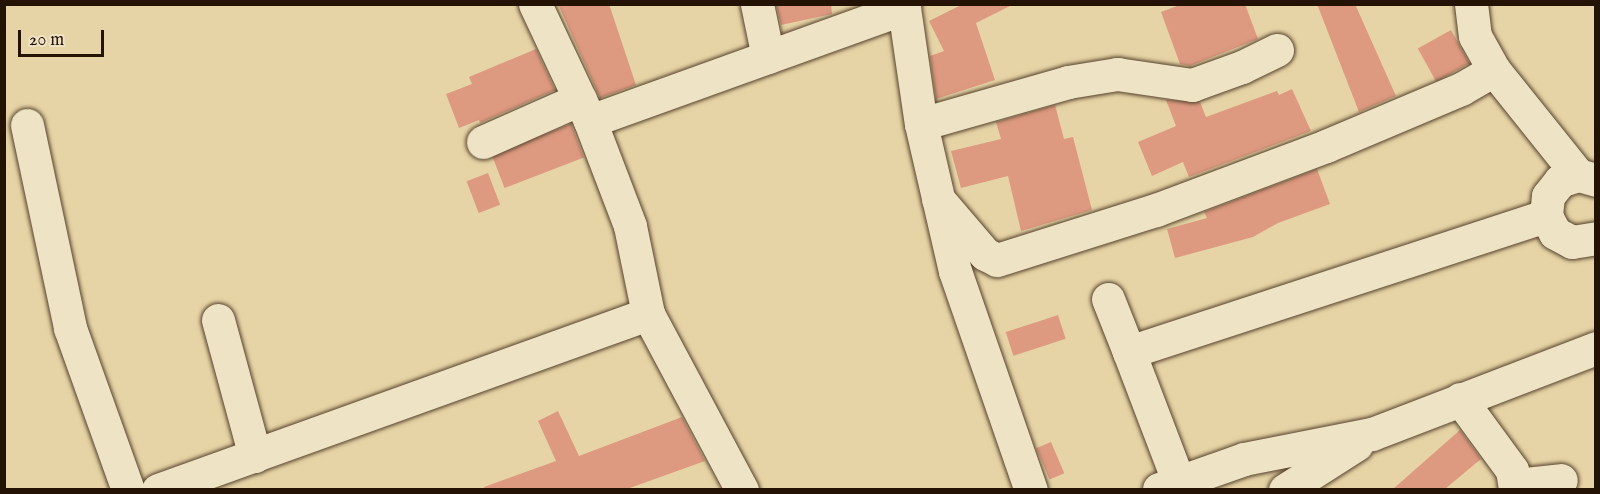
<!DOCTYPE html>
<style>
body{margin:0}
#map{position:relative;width:1600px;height:494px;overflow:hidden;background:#e7d4a6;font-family:"IM FELL English",serif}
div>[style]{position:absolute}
.building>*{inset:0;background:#de9a81;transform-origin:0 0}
.roads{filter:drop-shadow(0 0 2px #55422c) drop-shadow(0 0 2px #55422c)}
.minor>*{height:33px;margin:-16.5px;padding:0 16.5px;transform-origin:16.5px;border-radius:16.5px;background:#efe3c5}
span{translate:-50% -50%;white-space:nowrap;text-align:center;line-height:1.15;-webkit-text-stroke:6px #efe3c5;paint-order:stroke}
.frame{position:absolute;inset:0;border:6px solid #241204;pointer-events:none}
.scale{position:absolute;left:18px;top:30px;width:86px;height:27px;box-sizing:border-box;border:3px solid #241204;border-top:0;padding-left:8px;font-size:18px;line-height:21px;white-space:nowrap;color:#241204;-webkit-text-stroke:4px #efe3c5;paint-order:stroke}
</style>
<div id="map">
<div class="building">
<div style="clip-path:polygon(558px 4px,609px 4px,636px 85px,600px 98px)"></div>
<div style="clip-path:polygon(776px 4px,831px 4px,832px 14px,781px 25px)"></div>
<div style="clip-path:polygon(963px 4px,1014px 4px,976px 23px,995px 80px,936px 99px,930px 56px,944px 51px,929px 21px)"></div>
<div style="clip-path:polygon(1182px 4px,1245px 4px,1258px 39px,1190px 66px,1180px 64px,1161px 12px)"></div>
<div style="clip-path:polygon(1317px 4px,1355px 4px,1396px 96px,1359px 112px)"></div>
<div style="left:1451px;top:30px;width:38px;height:38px;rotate:61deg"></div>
<div style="clip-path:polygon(536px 49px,555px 90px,480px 123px,479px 120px,459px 128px,446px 94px,472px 84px,469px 77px)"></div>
<div style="clip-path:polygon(1292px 89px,1311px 131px,1189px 177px,1183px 162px,1152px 176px,1138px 142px,1176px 126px,1166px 100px,1200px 102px,1206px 117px,1277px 91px,1279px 95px)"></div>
<div style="clip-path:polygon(1055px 105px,1064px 139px,1073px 137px,1092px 210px,1021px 231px,1008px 176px,961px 188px,951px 151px,1001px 139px,996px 122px)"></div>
<div style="left:571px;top:124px;width:36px;height:85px;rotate:69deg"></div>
<div style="clip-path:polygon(1317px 169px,1330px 204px,1278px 223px,1253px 237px,1175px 258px,1167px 229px,1207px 218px,1204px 212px)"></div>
<div style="left:488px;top:173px;width:34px;height:23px;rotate:69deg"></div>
<div style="left:1058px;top:315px;width:25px;height:55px;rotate:72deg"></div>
<div style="clip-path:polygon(558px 411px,579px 456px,682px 417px,705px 461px,627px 489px,485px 489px,484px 487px,556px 461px,538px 421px)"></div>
<div style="clip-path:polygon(1460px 430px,1481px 459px,1445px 489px,1393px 489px)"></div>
<div style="left:1051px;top:442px;width:34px;height:16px;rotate:67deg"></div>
</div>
<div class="roads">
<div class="minor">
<div style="left:535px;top:4px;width:129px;rotate:64.8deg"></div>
<div style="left:590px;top:121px;width:112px;rotate:69.1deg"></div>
<div style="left:630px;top:226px;width:90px;rotate:78.4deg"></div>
<div style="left:648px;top:314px;width:200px;rotate:61.9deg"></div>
<div style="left:757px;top:4px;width:54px;rotate:78.3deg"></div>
<div style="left:1471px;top:4px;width:32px;rotate:83deg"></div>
<div style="left:1475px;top:36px;width:39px;rotate:61deg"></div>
<div style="left:1494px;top:70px;width:134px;rotate:51.3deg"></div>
<div style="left:904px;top:8px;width:117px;rotate:81.7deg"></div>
<div style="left:921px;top:124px;width:151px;rotate:77deg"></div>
<div style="left:955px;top:271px;width:232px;rotate:70.9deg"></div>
<div style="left:590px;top:121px;width:334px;rotate:-19.8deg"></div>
<div style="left:904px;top:8px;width:4px;rotate:-90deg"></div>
<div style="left:921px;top:124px;width:153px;rotate:-15.9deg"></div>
<div style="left:1068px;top:82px;width:50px;rotate:-9.3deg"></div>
<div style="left:1117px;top:74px;width:76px;rotate:8.3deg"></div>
<div style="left:1192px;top:85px;width:53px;rotate:-19.8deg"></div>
<div style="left:1242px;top:67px;width:39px;rotate:-26deg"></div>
<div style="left:27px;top:125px;width:208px;rotate:78deg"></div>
<div style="left:70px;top:328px;width:172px;rotate:70.3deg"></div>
<div style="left:483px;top:142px;width:106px;rotate:-23.9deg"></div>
<div style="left:1596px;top:180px;width:19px;rotate:-164deg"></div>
<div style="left:1578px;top:175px;width:19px;rotate:162deg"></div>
<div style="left:1560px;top:181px;width:19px;rotate:129deg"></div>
<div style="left:1548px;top:196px;width:20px;rotate:96deg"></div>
<div style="left:1546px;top:216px;width:19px;rotate:62deg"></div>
<div style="left:1555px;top:233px;width:19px;rotate:28deg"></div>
<div style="left:1572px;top:242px;width:24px;rotate:-9deg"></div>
<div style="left:938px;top:199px;width:72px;rotate:49.5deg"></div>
<div style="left:985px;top:254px;width:13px;rotate:27deg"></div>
<div style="left:997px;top:260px;width:167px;rotate:-17.5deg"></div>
<div style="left:1156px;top:210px;width:182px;rotate:-20.6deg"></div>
<div style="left:1326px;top:146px;width:147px;rotate:-22.9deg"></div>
<div style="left:1461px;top:89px;width:38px;rotate:-30deg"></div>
<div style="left:1108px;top:299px;width:57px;rotate:68.4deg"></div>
<div style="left:218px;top:320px;width:141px;rotate:74.8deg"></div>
<div style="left:1460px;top:399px;width:88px;rotate:53.8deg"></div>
<div style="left:1512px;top:470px;width:20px;rotate:81deg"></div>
<div style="left:1179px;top:483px;width:140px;rotate:-110.9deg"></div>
<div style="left:1129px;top:352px;width:439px;rotate:-18.1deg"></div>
<div style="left:1516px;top:485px;width:45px;rotate:-6.3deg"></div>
<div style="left:1159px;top:489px;width:90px;rotate:-19.4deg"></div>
<div style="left:1244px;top:459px;width:130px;rotate:-11.1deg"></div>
<div style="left:1372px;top:434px;width:240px;rotate:-21deg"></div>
<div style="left:158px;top:490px;width:521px;rotate:-19.76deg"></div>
<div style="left:1285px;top:490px;width:85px;rotate:-32.6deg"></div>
</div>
</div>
<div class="frame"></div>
<div class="scale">20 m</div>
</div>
